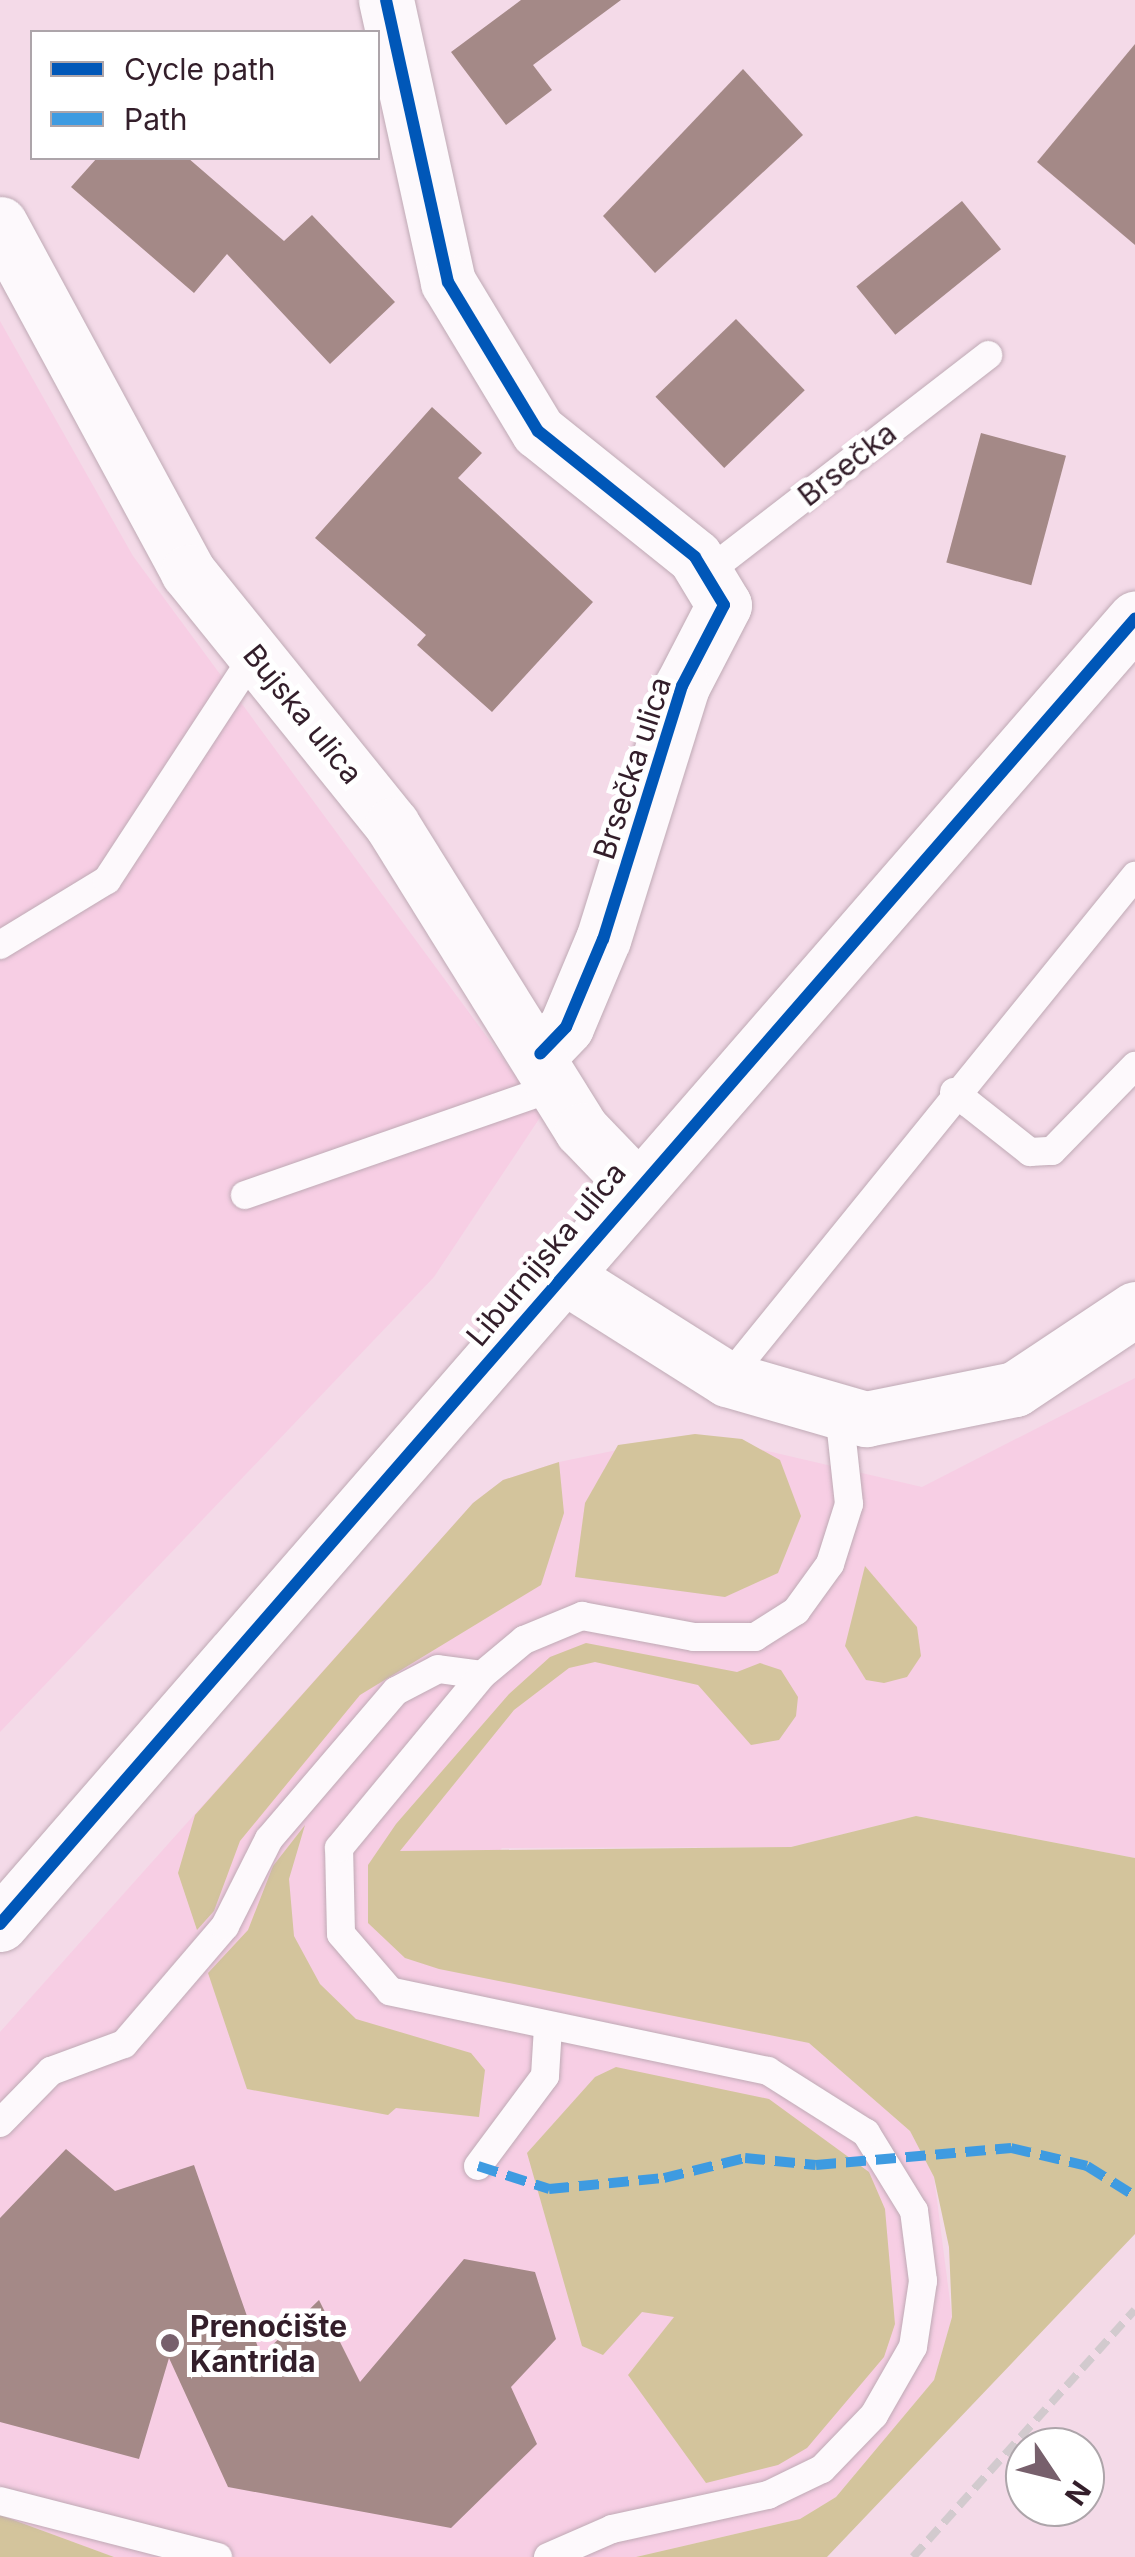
<!DOCTYPE html>
<meta charset="utf-8">
<style>
body{margin:0}
#map{position:relative;width:1135px;height:2557px;overflow:hidden;background:#f4dae8;font-family:Inter,sans-serif}
div>[style]{position:absolute}
.built>*{inset:0;background:#f7cee4}
.green>*{inset:0;background:#d3c49c}
.building>*{inset:0;background:#a48987;transform-origin:0 0}
.roads{filter:drop-shadow(0 0 2px #bfaab5) drop-shadow(0 0 2px #bfaab5)}
.lane>*{height:28px;margin:-14px;padding:0 14px;transform-origin:14px;border-radius:14px;background:#fdf9fc}
.street>*{height:55px;margin:-27.5px;padding:0 27.5px;transform-origin:27.5px;border-radius:27.5px;background:#fdf9fc}
.primary>*{height:55px;margin:-27.5px;padding:0 27.5px;transform-origin:27.5px;border-radius:27.5px;background:#fdf9fc}
.rail>*{height:8px;margin-top:-4px;transform-origin:0;background:repeating-linear-gradient(90deg,#d2cace 0 15px,transparent 0 23px)}
.quiet>*{height:10px;margin-top:-5px;transform-origin:0;background:repeating-linear-gradient(90deg,#3e9be1 0 20px,transparent 0 30px)}
.cycleway>*{height:12px;margin:-6px;padding:0 6px;transform-origin:6px;border-radius:6px;background:#0057b8}
.dots>*{width:28px;height:28px;translate:-50% -50%;box-sizing:border-box;border:5px solid #fff;border-radius:50%}
span{translate:-50% -50%;white-space:nowrap;text-align:center;line-height:1.15;-webkit-text-stroke:10px #fff;paint-order:stroke}
.street-label{font-size:30px;color:#331e2a}
.poi-label{font-size:30px;color:#331e2a;font-weight:700}
.left{translate:0 -50%;text-align:left}
.legend{position:absolute;left:30px;top:30px;width:350px;height:130px;box-sizing:border-box;background:#fff;border:2px solid #ada5aa;margin:0;padding:12px 18px;list-style:none;font-size:30px;color:#331e2a}
.legend li{display:flex;align-items:center;gap:20px;height:50px}
.legend b{width:50px;border:2px solid #ada5aa}
.north{position:absolute;left:1005px;top:2427px;width:100px;height:100px;box-sizing:border-box;background:#fff;border:2px solid #ada5aa;border-radius:50%;rotate:125deg;font-size:28px;font-weight:700;line-height:40px;text-align:center;color:#331e2a}
.north::after{content:'';display:block;margin:auto;width:35px;height:45px;background:#77606c;clip-path:polygon(50% 0,100% 100%,50% 72%,0 100%)}
</style>
<div id="map">
<div class="built">
<div style="clip-path:polygon(0 321px,133px 556px,543px 1113px,434px 1277px,0 1732px)"></div>
<div style="clip-path:polygon(1135px 1378px,1135px 1858px,916px 1816px,791px 1847px,502px 1848px,405px 1958px,809px 2043px,910px 2131px,934px 2177px,952px 2317px,934px 2380px,836px 2497px,800px 2519px,636px 2557px,114px 2557px,0 2515px,0 2032px,473px 1503px,503px 1480px,559px 1462px,695px 1434px,922px 1487px)"></div>
</div>
<div class="green">
<div style="clip-path:polygon(695px 1434px,742px 1439px,780px 1460px,801px 1516px,778px 1573px,725px 1597px,575px 1577px,585px 1503px,618px 1445px)"></div>
<div style="clip-path:polygon(559px 1462px,564px 1513px,541px 1585px,360px 1695px,240px 1841px,214px 1911px,197px 1930px,178px 1873px,195px 1815px,473px 1503px,503px 1480px)"></div>
<div style="clip-path:polygon(865px 1566px,917px 1627px,921px 1656px,907px 1677px,884px 1683px,866px 1680px,845px 1646px)"></div>
<div style="clip-path:polygon(586px 1643px,737px 1672px,760px 1663px,781px 1670px,798px 1697px,796px 1716px,779px 1740px,751px 1745px,698px 1685px,595px 1662px,569px 1668px,514px 1710px,400px 1851px,791px 1847px,916px 1816px,1135px 1858px,1135px 2234px,827px 2557px,636px 2557px,800px 2519px,836px 2497px,934px 2380px,952px 2317px,949px 2247px,934px 2177px,910px 2131px,809px 2043px,439px 1969px,405px 1958px,368px 1923px,368px 1865px,396px 1824px,509px 1694px,550px 1657px)"></div>
<div style="clip-path:polygon(305px 1825px,289px 1879px,294px 1936px,320px 1984px,356px 2019px,471px 2053px,485px 2070px,479px 2117px,396px 2108px,388px 2115px,247px 2089px,208px 1973px,248px 1930px,273px 1866px)"></div>
<div style="clip-path:polygon(616px 2067px,769px 2099px,869px 2172px,885px 2209px,895px 2324px,884px 2357px,807px 2448px,778px 2465px,706px 2483px,628px 2375px,674px 2317px,642px 2312px,603px 2355px,582px 2346px,527px 2153px,595px 2077px)"></div>
<div style="clip-path:polygon(0 2515px,114px 2557px,0 2557px)"></div>
</div>
<div class="building">
<div style="clip-path:polygon(521px 0,621px 0,533px 65px,552px 90px,506px 125px,451px 52px)"></div>
<div style="clip-path:polygon(1135px 44px,1135px 245px,1037px 162px)"></div>
<div style="clip-path:polygon(743px 69px,803px 135px,655px 273px,603px 216px)"></div>
<div style="clip-path:polygon(97px 158px,188px 158px,284px 241px,312px 215px,395px 302px,330px 364px,227px 254px,194px 293px,71px 187px)"></div>
<div style="left:962px;top:201px;width:62px;height:136px;rotate:51deg"></div>
<div style="left:736px;top:319px;width:99px;height:112px;rotate:46deg"></div>
<div style="clip-path:polygon(432px 407px,482px 453px,458px 478px,593px 602px,492px 712px,417px 645px,426px 635px,315px 538px)"></div>
<div style="left:981px;top:433px;width:88px;height:134px;rotate:15deg"></div>
<div style="clip-path:polygon(66px 2149px,115px 2191px,194px 2165px,261px 2356px,319px 2300px,360px 2382px,464px 2259px,535px 2272px,556px 2339px,511px 2387px,537px 2444px,451px 2528px,228px 2487px,169px 2358px,139px 2459px,0 2422px,0 2218px)"></div>
</div>
<div class="roads">
<div class="lane">
<div style="left:705px;top:574px;width:358px;rotate:-37.7deg"></div>
<div style="left:0;top:945px;width:125px;rotate:-31.3deg"></div>
<div style="left:107px;top:880px;width:269px;rotate:-56.8deg"></div>
<div style="left:954px;top:1092px;width:97px;rotate:38.3deg"></div>
<div style="left:1030px;top:1152px;width:22px;rotate:-3deg"></div>
<div style="left:1052px;top:1151px;width:119px;rotate:-45.7deg"></div>
<div style="left:245px;top:1195px;width:331px;rotate:-19.2deg"></div>
<div style="left:727px;top:1379px;width:648px;rotate:-50.95deg"></div>
<div style="left:0;top:2123px;width:73px;rotate:-45.6deg"></div>
<div style="left:51px;top:2071px;width:78px;rotate:-20.3deg"></div>
<div style="left:124px;top:2044px;width:155px;rotate:-49.4deg"></div>
<div style="left:225px;top:1926px;width:97px;rotate:-63.2deg"></div>
<div style="left:269px;top:1839px;width:195px;rotate:-49.4deg"></div>
<div style="left:396px;top:1691px;width:47px;rotate:-27.6deg"></div>
<div style="left:438px;top:1669px;width:44px;rotate:7.8deg"></div>
<div style="left:478px;top:2166px;width:112px;rotate:-53.3deg"></div>
<div style="left:545px;top:2076px;width:49px;rotate:-86.5deg"></div>
<div style="left:0;top:2501px;width:225px;rotate:14.4deg"></div>
<div style="left:548px;top:2557px;width:70px;rotate:-23.6deg"></div>
<div style="left:612px;top:2529px;width:160px;rotate:-12.3deg"></div>
<div style="left:768px;top:2495px;width:60px;rotate:-25.7deg"></div>
<div style="left:822px;top:2469px;width:75px;rotate:-46.1deg"></div>
<div style="left:874px;top:2415px;width:78px;rotate:-60.2deg"></div>
<div style="left:913px;top:2347px;width:67px;rotate:-81.4deg"></div>
<div style="left:923px;top:2281px;width:71px;rotate:-97.3deg"></div>
<div style="left:914px;top:2211px;width:92px;rotate:-121.6deg"></div>
<div style="left:866px;top:2133px;width:116px;rotate:-147.7deg"></div>
<div style="left:768px;top:2071px;width:386px;rotate:-168.1deg"></div>
<div style="left:390px;top:1991px;width:75px;rotate:-130.7deg"></div>
<div style="left:341px;top:1934px;width:86px;rotate:-91.3deg"></div>
<div style="left:339px;top:1848px;width:224px;rotate:-50.4deg"></div>
<div style="left:482px;top:1675px;width:55px;rotate:-39.8deg"></div>
<div style="left:524px;top:1640px;width:63px;rotate:-22.5deg"></div>
<div style="left:582px;top:1616px;width:114px;rotate:10.6deg"></div>
<div style="left:694px;top:1637px;width:61px"></div>
<div style="left:755px;top:1637px;width:49px;rotate:-32.4deg"></div>
<div style="left:796px;top:1611px;width:58px;rotate:-54.1deg"></div>
<div style="left:830px;top:1564px;width:63px;rotate:-72.4deg"></div>
<div style="left:849px;top:1504px;width:93px;rotate:-96.2deg"></div>
</div>
<div class="street">
<div style="left:386px;top:0;width:289px;rotate:77.6deg"></div>
<div style="left:448px;top:282px;width:174px;rotate:58.9deg"></div>
<div style="left:538px;top:431px;width:201px;rotate:38.7deg"></div>
<div style="left:695px;top:557px;width:56px;rotate:58.9deg"></div>
<div style="left:724px;top:605px;width:91px;rotate:117.4deg"></div>
<div style="left:682px;top:686px;width:265px;rotate:107.3deg"></div>
<div style="left:603px;top:939px;width:95px;rotate:112.8deg"></div>
<div style="left:566px;top:1027px;width:37px;rotate:134deg"></div>
<div style="left:0;top:224px;width:396px;rotate:61.6deg"></div>
<div style="left:188px;top:572px;width:325px;rotate:51.1deg"></div>
<div style="left:392px;top:825px;width:359px;rotate:58.1deg"></div>
<div style="left:582px;top:1130px;width:76px;rotate:46.1deg"></div>
<div style="left:564px;top:1276px;width:193px;rotate:32.3deg"></div>
<div style="left:727px;top:1379px;width:145px;rotate:16.1deg"></div>
<div style="left:866px;top:1419px;width:152px;rotate:-11.4deg"></div>
<div style="left:1015px;top:1389px;width:144px;rotate:-33.7deg"></div>
</div>
<div class="primary">
<div style="left:0;top:1924px;width:1730px;rotate:-48.99deg"></div>
</div>
</div>
<div class="rail">
<div style="left:913px;top:2557px;width:332px;rotate:-48.1deg"></div>
</div>
<div class="quiet">
<div style="left:478px;top:2166px;width:75px;rotate:17.9deg"></div>
<div style="left:549px;top:2189px;width:116px;rotate:-5.5deg"></div>
<div style="left:664px;top:2178px;width:83px;rotate:-13.9deg"></div>
<div style="left:745px;top:2158px;width:71px;rotate:5.6deg"></div>
<div style="left:816px;top:2165px;width:196px;rotate:-5deg"></div>
<div style="left:1011px;top:2148px;width:78px;rotate:13.3deg"></div>
<div style="left:1087px;top:2166px;width:57px;rotate:32deg"></div>
</div>
<div class="cycleway">
<div style="left:386px;top:0;width:289px;rotate:77.6deg"></div>
<div style="left:448px;top:282px;width:174px;rotate:58.9deg"></div>
<div style="left:538px;top:431px;width:201px;rotate:38.7deg"></div>
<div style="left:695px;top:557px;width:56px;rotate:58.9deg"></div>
<div style="left:724px;top:605px;width:91px;rotate:117.4deg"></div>
<div style="left:682px;top:686px;width:265px;rotate:107.3deg"></div>
<div style="left:603px;top:939px;width:95px;rotate:112.8deg"></div>
<div style="left:566px;top:1027px;width:37px;rotate:134deg"></div>
<div style="left:0;top:1924px;width:1730px;rotate:-48.99deg"></div>
</div>
<div class="dots">
<div style="left:170px;top:2343px;background:#77606c"></div>
</div>
<div class="street-label">
<span style="left:847px;top:464px;rotate:-38deg">Brsečka</span>
<span style="left:303px;top:714px;rotate:51deg">Bujska ulica</span>
<span style="left:632px;top:768px;rotate:-72deg">Brsečka ulica</span>
<span style="left:546px;top:1254px;rotate:-50deg">Liburnijska ulica</span>
</div>
<div class="poi-label">
<span class="left" style="left:190px;top:2343px">Prenoćište<br>Kantrida</span>
</div>
<ul class="legend">
<li><b style="height:12px;background:#0057b8"></b>Cycle path</li>
<li><b style="height:12px;background:#3e9be1"></b>Path</li>
</ul>
<div class="north">N</div>
</div>
